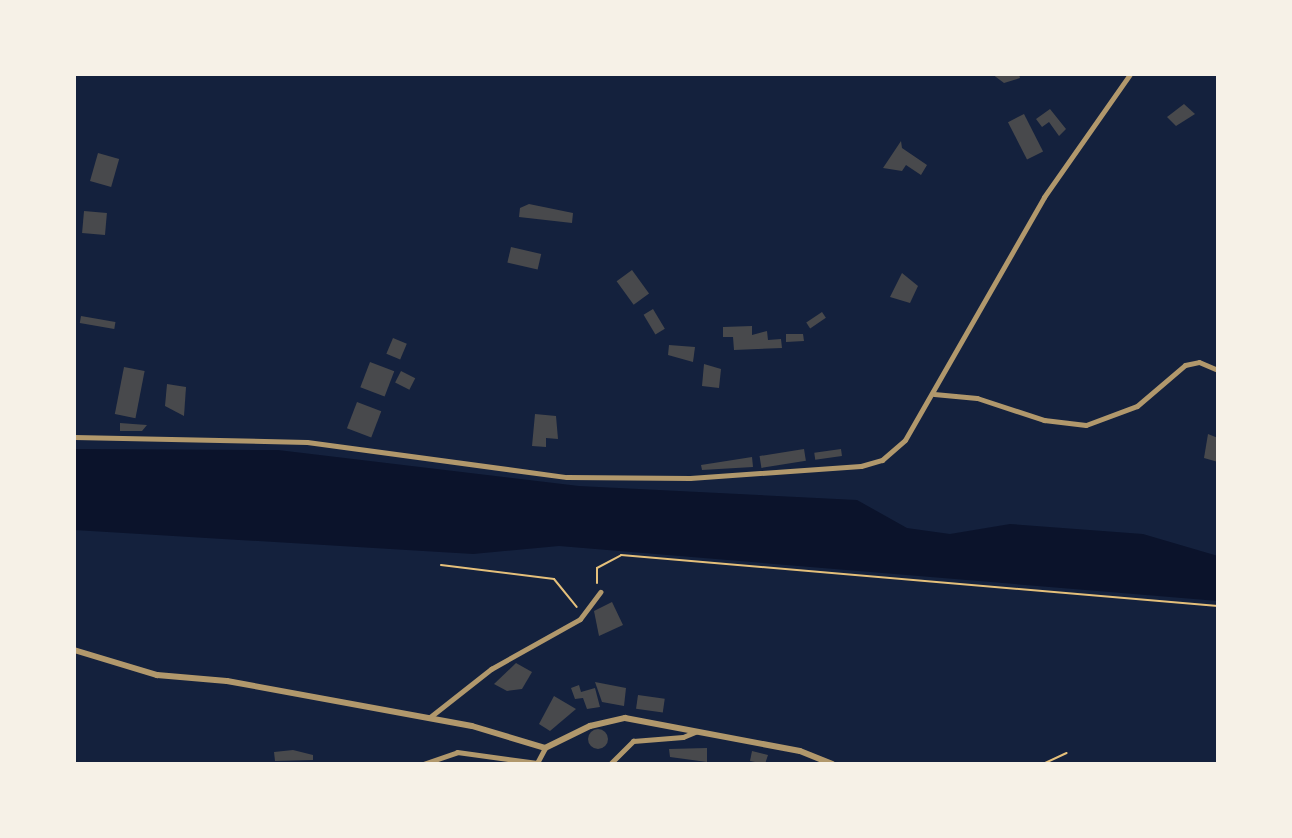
<!DOCTYPE html>
<style>
body{margin:0}
#map{position:relative;width:1292px;height:838px;overflow:hidden;background:#14213d;font-family:Signika,sans-serif}
div>[style]{position:absolute}
.water>*{inset:0;background:#0b132b}
.building>*{inset:0;background:#48494c;transform-origin:0 0}
.round{border-radius:50%}
.path>*{height:2px;margin:-1px;padding:0 1px;transform-origin:1px;border-radius:1px;background:#e5c07b}
.minor>*{height:5px;margin:-2.5px;padding:0 2.5px;transform-origin:2.5px;border-radius:2.5px;background:#b1986c}
.tertiary>*{height:6px;margin:-3px;padding:0 3px;transform-origin:3px;border-radius:3px;background:#b1986c}
span{translate:-50% -50%;white-space:nowrap;text-align:center;line-height:1.15;-webkit-text-stroke:6px #f6f1e7;paint-order:stroke}
.frame{position:absolute;inset:0;border:76px solid #f6f1e7;pointer-events:none}
</style>
<div id="map">
<div class="water">
<div style="clip-path:polygon(74px 449px,278px 450px,579px 486px,857px 500px,907px 528px,950px 534px,1010px 524px,1143px 534px,1218px 556px,1218px 601px,559px 546px,473px 554px,74px 530px)"></div>
</div>
<div class="building">
<div style="clip-path:polygon(992px 74px,1019px 74px,1020px 78px,1004px 83px)"></div>
<div style="clip-path:polygon(1184px 104px,1195px 114px,1176px 126px,1167px 117px)"></div>
<div style="clip-path:polygon(1050px 109px,1066px 129px,1059px 136px,1049px 122px,1042px 127px,1036px 119px)"></div>
<div style="left:1024px;top:114px;width:42px;height:18px;rotate:63deg"></div>
<div style="clip-path:polygon(901px 141px,902px 148px,927px 165px,921px 175px,906px 165px,902px 171px,883px 168px)"></div>
<div style="left:98px;top:153px;width:22px;height:29px;rotate:16deg"></div>
<div style="clip-path:polygon(529px 204px,573px 213px,572px 223px,519px 217px,520px 208px)"></div>
<div style="left:84px;top:211px;width:23px;height:22px;rotate:5deg"></div>
<div style="left:511px;top:247px;width:31px;height:16px;rotate:13deg"></div>
<div style="left:632px;top:270px;width:29px;height:19px;rotate:54deg"></div>
<div style="clip-path:polygon(902px 273px,918px 286px,910px 303px,890px 297px)"></div>
<div style="left:653px;top:309px;width:23px;height:11px;rotate:59deg"></div>
<div style="left:822px;top:312px;width:7px;height:19px;rotate:56deg"></div>
<div style="left:81px;top:316px;width:35px;height:7px;rotate:10deg"></div>
<div style="clip-path:polygon(752px 326px,752px 335px,767px 331px,768px 340px,781px 339px,782px 348px,734px 350px,733px 337px,723px 337px,723px 327px)"></div>
<div style="clip-path:polygon(786px 334px,803px 334px,804px 341px,786px 342px)"></div>
<div style="left:393px;top:338px;width:15px;height:17px;rotate:23deg"></div>
<div style="clip-path:polygon(669px 345px,695px 347px,693px 362px,668px 355px)"></div>
<div style="left:370px;top:362px;width:26px;height:27px;rotate:21deg"></div>
<div style="clip-path:polygon(704px 364px,721px 369px,719px 388px,702px 386px)"></div>
<div style="left:124px;top:367px;width:21px;height:48px;rotate:11deg"></div>
<div style="left:401px;top:371px;width:16px;height:13px;rotate:27deg"></div>
<div style="clip-path:polygon(167px 384px,186px 387px,184px 416px,165px 406px)"></div>
<div style="left:357px;top:402px;width:26px;height:28px;rotate:21deg"></div>
<div style="clip-path:polygon(535px 414px,556px 416px,558px 439px,546px 438px,546px 447px,532px 446px)"></div>
<div style="clip-path:polygon(120px 423px,133px 424px,147px 425px,142px 431px,120px 431px)"></div>
<div style="clip-path:polygon(1208px 434px,1218px 438px,1218px 462px,1204px 458px)"></div>
<div style="left:804px;top:449px;width:12px;height:45px;rotate:81deg"></div>
<div style="left:841px;top:449px;width:7px;height:27px;rotate:82deg"></div>
<div style="clip-path:polygon(752px 457px,753px 467px,702px 470px,701px 465px)"></div>
<div style="clip-path:polygon(612px 602px,623px 625px,599px 636px,594px 611px)"></div>
<div style="clip-path:polygon(516px 663px,532px 672px,522px 689px,507px 691px,494px 684px)"></div>
<div style="clip-path:polygon(595px 682px,626px 688px,624px 706px,602px 702px)"></div>
<div style="clip-path:polygon(579px 685px,581px 692px,595px 688px,600px 707px,587px 709px,583px 698px,575px 699px,571px 688px)"></div>
<div style="left:638px;top:695px;width:27px;height:14px;rotate:8deg"></div>
<div style="clip-path:polygon(554px 696px,576px 709px,550px 731px,539px 724px)"></div>
<div class="round" style="left:588px;top:729px;width:20px;height:20px"></div>
<div style="clip-path:polygon(707px 748px,707px 762px,670px 757px,669px 749px)"></div>
<div style="clip-path:polygon(293px 750px,313px 755px,313px 760px,275px 761px,274px 752px)"></div>
<div style="clip-path:polygon(752px 751px,768px 755px,765px 764px,750px 761px)"></div>
</div>
<div class="path">
<div style="left:441px;top:565px;width:114px;rotate:7.1deg"></div>
<div style="left:554px;top:579px;width:36px;rotate:51deg"></div>
<div style="left:597px;top:583px;width:15px;rotate:-90deg"></div>
<div style="left:597px;top:568px;width:27px;rotate:-28deg"></div>
<div style="left:621px;top:555px;width:599px;rotate:4.88deg"></div>
<div style="left:852px;top:764px;width:35px"></div>
<div style="left:1043px;top:764px;width:26px;rotate:-25deg"></div>
</div>
<div class="minor">
<div style="left:934px;top:394px;width:43px;rotate:5.3deg"></div>
<div style="left:977px;top:398px;width:71px;rotate:18.2deg"></div>
<div style="left:1044px;top:420px;width:42px;rotate:6.8deg"></div>
<div style="left:1086px;top:425px;width:54px;rotate:-20.4deg"></div>
<div style="left:1137px;top:406px;width:63px;rotate:-40.5deg"></div>
<div style="left:1185px;top:365px;width:14px;rotate:-12deg"></div>
<div style="left:1199px;top:362px;width:21px;rotate:23deg"></div>
<div style="left:74px;top:437px;width:233px;rotate:1.2deg"></div>
<div style="left:307px;top:442px;width:262px;rotate:7.7deg"></div>
<div style="left:567px;top:477px;width:123px;rotate:0.5deg"></div>
<div style="left:690px;top:478px;width:171px;rotate:-4deg"></div>
<div style="left:861px;top:466px;width:22px;rotate:-16deg"></div>
<div style="left:882px;top:460px;width:30px;rotate:-41deg"></div>
<div style="left:905px;top:440px;width:280px;rotate:-60.2deg"></div>
<div style="left:1044px;top:197px;width:150px;rotate:-55deg"></div>
<div style="left:430px;top:717px;width:78px;rotate:-38.2deg"></div>
<div style="left:491px;top:669px;width:102px;rotate:-29.3deg"></div>
<div style="left:580px;top:619px;width:34px;rotate:-53deg"></div>
<div style="left:423px;top:764px;width:36px;rotate:-19deg"></div>
<div style="left:457px;top:752px;width:81px;rotate:7.8deg"></div>
<div style="left:537px;top:763px;width:17px;rotate:-62deg"></div>
<div style="left:610px;top:764px;width:33px;rotate:-45deg"></div>
<div style="left:633px;top:741px;width:50px;rotate:-4.6deg"></div>
<div style="left:683px;top:737px;width:15px;rotate:-23deg"></div>
</div>
<div class="tertiary">
<div style="left:74px;top:650px;width:87px;rotate:16.8deg"></div>
<div style="left:157px;top:675px;width:70px;rotate:4.9deg"></div>
<div style="left:227px;top:681px;width:249px;rotate:10.4deg"></div>
<div style="left:472px;top:726px;width:76px;rotate:16.8deg"></div>
<div style="left:545px;top:748px;width:50px;rotate:-26.1deg"></div>
<div style="left:590px;top:726px;width:36px;rotate:-13deg"></div>
<div style="left:625px;top:718px;width:178px;rotate:10.7deg"></div>
<div style="left:800px;top:751px;width:35px;rotate:22deg"></div>
</div>
<div class="frame"></div>
</div>
